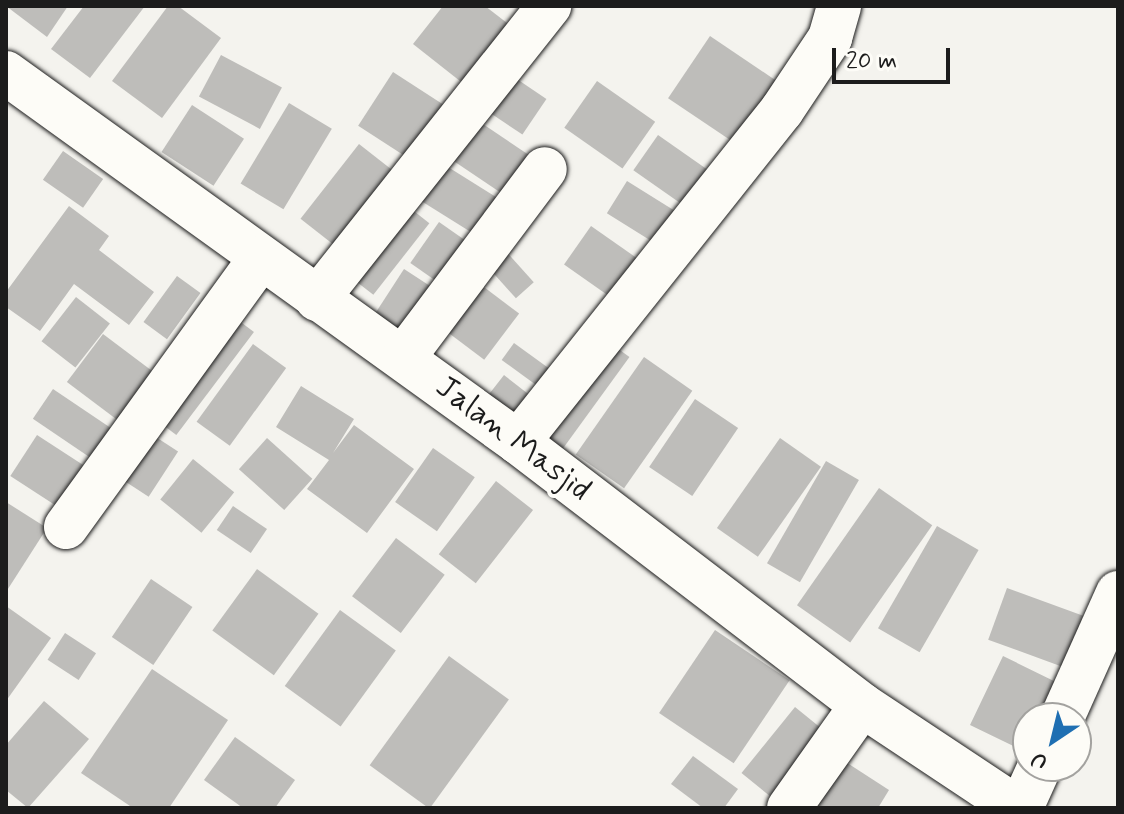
<!DOCTYPE html>
<style>
body{margin:0}
#map{position:relative;width:1124px;height:814px;overflow:hidden;background:#f4f3ee;font-family:Mynerve,sans-serif}
div>[style]{position:absolute}
.building>*{inset:0;background:#bebdba;transform-origin:0 0}
.roads{filter:drop-shadow(0 0 2px #1c1c1c) drop-shadow(0 0 2px #1c1c1c)}
.street>*{height:44px;margin:-22px;padding:0 22px;transform-origin:22px;border-radius:22px;background:#fdfcf7}
span{translate:-50% -50%;white-space:nowrap;text-align:center;line-height:1.15;-webkit-text-stroke:8px #fdfcf7;paint-order:stroke}
.street-label{font-size:32px;color:#1c1c1c}
.frame{position:absolute;inset:0;border:8px solid #1c1c1c;pointer-events:none}
.north{position:absolute;left:1012px;top:702px;width:80px;height:80px;box-sizing:border-box;background:#fdfcf7;border:2px solid #a3a29f;border-radius:50%;rotate:215deg;font-size:22px;font-weight:700;line-height:32px;text-align:center;color:#1c1c1c}
.north::after{content:'';display:block;margin:auto;width:28px;height:36px;background:#1f6fb2;clip-path:polygon(50% 0,100% 100%,50% 72%,0 100%)}
.scale{position:absolute;left:832px;top:48px;width:118px;height:36px;box-sizing:border-box;border:4px solid #1c1c1c;border-top:0;padding-left:10px;font-size:24px;line-height:28px;white-space:nowrap;color:#1c1c1c;-webkit-text-stroke:6px #fdfcf7;paint-order:stroke}
</style>
<div id="map">
<div class="building">
<div style="clip-path:polygon(6px 6px,68px 6px,47px 37px)"></div>
<div style="clip-path:polygon(84px 6px,145px 6px,90px 78px,51px 49px)"></div>
<div style="clip-path:polygon(168px 6px,178px 6px,221px 38px,162px 118px,112px 81px)"></div>
<div style="clip-path:polygon(443px 6px,485px 6px,511px 26px,465px 85px,413px 44px)"></div>
<div style="left:710px;top:36px;width:83px;height:75px;rotate:34deg"></div>
<div style="left:221px;top:55px;width:69px;height:47px;rotate:28deg"></div>
<div style="left:505px;top:71px;width:50px;height:43px;rotate:34deg"></div>
<div style="left:393px;top:72px;width:64px;height:64px;rotate:33deg"></div>
<div style="left:597px;top:81px;width:71px;height:57px;rotate:35deg"></div>
<div style="left:289px;top:103px;width:50px;height:94px;rotate:31deg"></div>
<div style="left:192px;top:105px;width:62px;height:56px;rotate:33deg"></div>
<div style="left:471px;top:116px;width:73px;height:47px;rotate:34deg"></div>
<div style="left:658px;top:135px;width:68px;height:43px;rotate:35deg"></div>
<div style="left:359px;top:144px;width:47px;height:95px;rotate:38deg"></div>
<div style="left:63px;top:151px;width:49px;height:35px;rotate:35deg"></div>
<div style="left:440px;top:162px;width:74px;height:43px;rotate:32deg"></div>
<div style="left:627px;top:181px;width:60px;height:38px;rotate:32deg"></div>
<div style="left:401px;top:201px;width:36px;height:91px;rotate:38deg"></div>
<div style="clip-path:polygon(69px 206px,109px 236px,99px 250px,154px 292px,129px 325px,74px 284px,40px 331px,6px 307px,6px 292px)"></div>
<div style="left:439px;top:222px;width:42px;height:50px;rotate:35deg"></div>
<div style="left:591px;top:226px;width:63px;height:47px;rotate:35deg"></div>
<div style="left:503px;top:248px;width:46px;height:24px;rotate:48deg"></div>
<div style="left:404px;top:269px;width:38px;height:64px;rotate:33deg"></div>
<div style="left:177px;top:276px;width:29px;height:57px;rotate:36deg"></div>
<div style="left:472px;top:278px;width:59px;height:58px;rotate:37deg"></div>
<div style="left:76px;top:297px;width:43px;height:56px;rotate:38deg"></div>
<div style="left:230px;top:314px;width:30px;height:129px;rotate:37deg"></div>
<div style="left:103px;top:334px;width:77px;height:60px;rotate:37deg"></div>
<div style="left:606px;top:340px;width:29px;height:115px;rotate:36deg"></div>
<div style="left:514px;top:343px;width:46px;height:21px;rotate:36deg"></div>
<div style="left:253px;top:344px;width:41px;height:96px;rotate:36deg"></div>
<div style="left:644px;top:357px;width:59px;height:119px;rotate:35deg"></div>
<div style="left:504px;top:375px;width:39px;height:26px;rotate:38deg"></div>
<div style="clip-path:polygon(301px 386px,354px 419px,333px 453px,354px 425px,414px 469px,367px 533px,307px 489px,329px 460px,276px 427px)"></div>
<div style="left:53px;top:389px;width:85px;height:36px;rotate:34deg"></div>
<div style="left:695px;top:399px;width:52px;height:82px;rotate:34deg"></div>
<div style="left:142px;top:428px;width:43px;height:54px;rotate:33deg"></div>
<div style="left:37px;top:435px;width:61px;height:49px;rotate:33deg"></div>
<div style="left:267px;top:438px;width:61px;height:42px;rotate:42deg"></div>
<div style="left:780px;top:438px;width:50px;height:110px;rotate:35deg"></div>
<div style="left:433px;top:448px;width:51px;height:66px;rotate:35deg"></div>
<div style="left:193px;top:459px;width:53px;height:52px;rotate:39deg"></div>
<div style="left:826px;top:461px;width:38px;height:118px;rotate:30deg"></div>
<div style="left:496px;top:481px;width:47px;height:93px;rotate:38deg"></div>
<div style="left:879px;top:488px;width:65px;height:143px;rotate:35deg"></div>
<div style="clip-path:polygon(6px 502px,47px 528px,6px 592px)"></div>
<div style="left:233px;top:506px;width:41px;height:29px;rotate:34deg"></div>
<div style="left:937px;top:526px;width:48px;height:118px;rotate:30deg"></div>
<div style="left:396px;top:538px;width:61px;height:73px;rotate:37deg"></div>
<div style="left:257px;top:569px;width:76px;height:76px;rotate:36deg"></div>
<div style="left:151px;top:579px;width:50px;height:70px;rotate:34deg"></div>
<div style="left:1007px;top:588px;width:81px;height:55px;rotate:20deg"></div>
<div style="clip-path:polygon(6px 606px,51px 638px,6px 701px)"></div>
<div style="left:340px;top:610px;width:69px;height:94px;rotate:36deg"></div>
<div style="left:715px;top:630px;width:90px;height:100px;rotate:34deg"></div>
<div style="left:65px;top:633px;width:37px;height:32px;rotate:33deg"></div>
<div style="left:449px;top:656px;width:74px;height:135px;rotate:36deg"></div>
<div style="clip-path:polygon(1003px 656px,1060px 684px,1044px 718px,1028px 718px,1028px 753px,970px 725px)"></div>
<div style="clip-path:polygon(152px 669px,228px 720px,169px 808px,133px 808px,81px 773px)"></div>
<div style="clip-path:polygon(44px 701px,89px 739px,28px 808px,6px 790px,6px 745px)"></div>
<div style="left:795px;top:707px;width:48px;height:85px;rotate:39deg"></div>
<div style="clip-path:polygon(235px 737px,295px 780px,275px 808px,243px 808px,204px 780px)"></div>
<div style="clip-path:polygon(693px 756px,738px 789px,724px 808px,703px 808px,671px 784px)"></div>
<div style="clip-path:polygon(838px 757px,889px 790px,878px 808px,805px 808px)"></div>
</div>
<div class="roads">
<div class="street">
<div style="left:6px;top:73px;width:631px;rotate:35.78deg"></div>
<div style="left:518px;top:442px;width:433px;rotate:37.4deg"></div>
<div style="left:862px;top:705px;width:186px;rotate:33.6deg"></div>
<div style="left:317px;top:299px;width:374px;rotate:-51.6deg"></div>
<div style="left:403px;top:358px;width:236px;rotate:-53.1deg"></div>
<div style="left:518px;top:442px;width:424px;rotate:-51.5deg"></div>
<div style="left:782px;top:110px;width:87px;rotate:-56.3deg"></div>
<div style="left:830px;top:38px;width:33px;rotate:-74deg"></div>
<div style="left:66px;top:527px;width:332px;rotate:-54.1deg"></div>
<div style="left:1062px;top:718px;width:137px;rotate:-65.9deg"></div>
<div style="left:789px;top:808px;width:126px;rotate:-54.7deg"></div>
<div style="left:1021px;top:808px;width:46px;rotate:-65.7deg"></div>
</div>
</div>
<div class="street-label">
<span style="left:513px;top:439px;rotate:37deg">Jalan Masjid</span>
</div>
<div class="frame"></div>
<div class="north">U</div>
<div class="scale">20 m</div>
</div>
